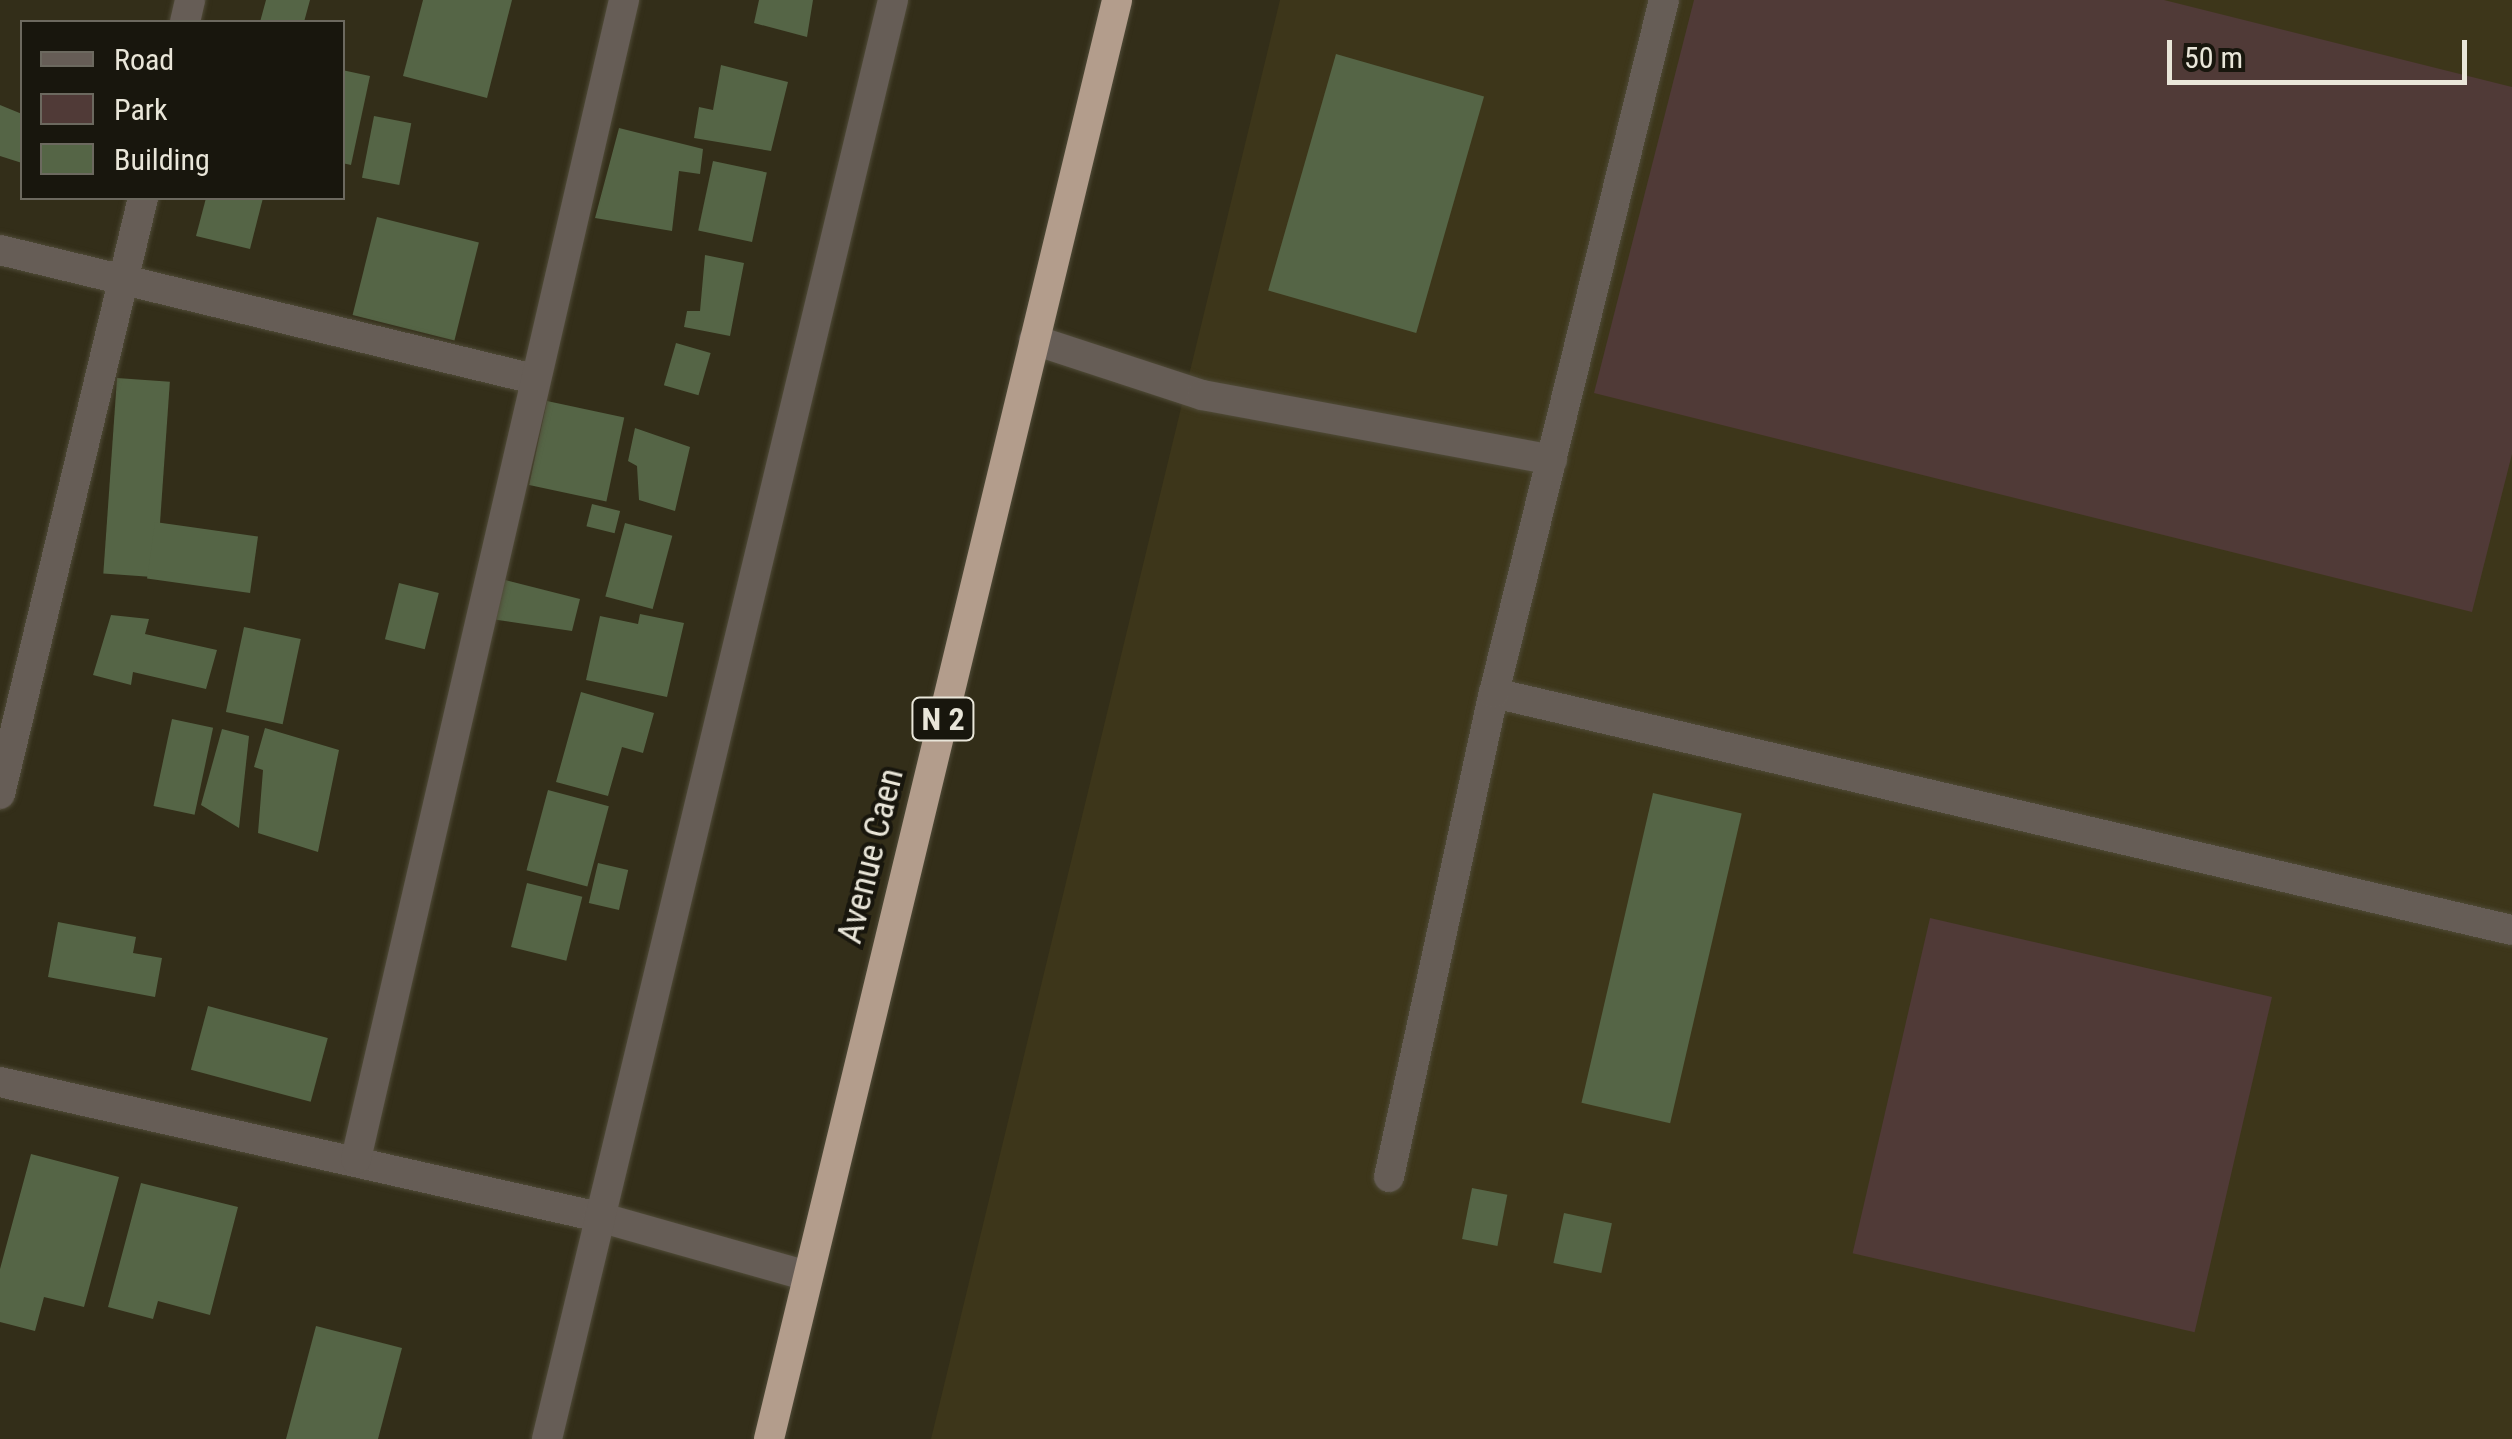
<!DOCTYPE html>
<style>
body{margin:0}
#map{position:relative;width:2512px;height:1439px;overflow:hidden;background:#332e19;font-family:"Roboto Condensed",sans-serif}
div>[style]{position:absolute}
.built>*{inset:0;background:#3d361a}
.green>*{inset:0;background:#503a37;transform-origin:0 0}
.building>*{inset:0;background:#556546;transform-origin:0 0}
.roads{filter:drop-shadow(0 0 2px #504b38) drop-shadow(0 0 2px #504b38)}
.minor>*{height:30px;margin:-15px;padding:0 15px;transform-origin:15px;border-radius:15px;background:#665d56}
.highway>*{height:30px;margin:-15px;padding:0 15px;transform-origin:15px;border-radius:15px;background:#b39d8c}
span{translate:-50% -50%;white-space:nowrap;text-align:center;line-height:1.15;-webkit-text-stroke:8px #18160d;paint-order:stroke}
.shield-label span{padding:2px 8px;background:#18160d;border:2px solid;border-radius:8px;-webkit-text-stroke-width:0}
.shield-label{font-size:32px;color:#e9e6d9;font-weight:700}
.street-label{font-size:35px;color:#e9e6d9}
.legend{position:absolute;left:20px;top:20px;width:325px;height:180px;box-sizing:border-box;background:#18160d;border:2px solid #6c695f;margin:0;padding:12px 18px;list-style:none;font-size:30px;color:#e9e6d9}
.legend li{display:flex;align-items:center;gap:20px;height:50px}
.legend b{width:50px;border:2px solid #6c695f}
.scale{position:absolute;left:2167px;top:40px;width:300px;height:45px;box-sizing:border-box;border:5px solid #e9e6d9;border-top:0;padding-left:12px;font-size:30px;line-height:35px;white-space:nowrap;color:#e9e6d9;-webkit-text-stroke:8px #18160d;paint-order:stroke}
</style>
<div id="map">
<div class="built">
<div style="clip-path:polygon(1280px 0,2512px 0,2512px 1439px,931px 1439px)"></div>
</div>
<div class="green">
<div style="clip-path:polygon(1694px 0,2164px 0,2512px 87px,2512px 454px,2472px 612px,1594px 393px)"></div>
<div style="left:1930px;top:918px;width:351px;height:344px;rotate:13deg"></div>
</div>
<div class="building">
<div style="clip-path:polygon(266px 0,310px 0,304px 22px,260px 22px)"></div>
<div style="clip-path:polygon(423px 0,512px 0,487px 98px,403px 76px)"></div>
<div style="clip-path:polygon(759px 0,813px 0,807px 37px,754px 23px)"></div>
<div style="left:1336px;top:54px;width:154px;height:246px;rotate:16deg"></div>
<div style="clip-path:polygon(721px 65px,788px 82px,771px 151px,694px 138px,699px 107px,713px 110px)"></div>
<div style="clip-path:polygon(342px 70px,370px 76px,351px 165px,342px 163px)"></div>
<div style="clip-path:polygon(0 105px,22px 114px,22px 163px,0 156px)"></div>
<div style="left:374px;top:116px;width:38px;height:63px;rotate:11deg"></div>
<div style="clip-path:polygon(619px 128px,703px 149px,700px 174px,679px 171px,672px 231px,595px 218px)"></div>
<div style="left:713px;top:161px;width:55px;height:71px;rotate:12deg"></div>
<div style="clip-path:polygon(206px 198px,263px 198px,250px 249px,196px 236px)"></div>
<div style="left:377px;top:217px;width:105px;height:101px;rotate:14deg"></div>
<div style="clip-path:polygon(705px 255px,744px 263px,730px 336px,684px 327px,687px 311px,700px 311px)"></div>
<div style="left:676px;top:343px;width:36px;height:44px;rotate:16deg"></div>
<div style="left:117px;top:378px;width:53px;height:196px;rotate:4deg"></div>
<div style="left:547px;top:401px;width:79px;height:86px;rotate:12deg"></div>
<div style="clip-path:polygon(635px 428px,690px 447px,675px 511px,639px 500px,637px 466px,628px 461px)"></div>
<div style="left:592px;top:504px;width:29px;height:23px;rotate:14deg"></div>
<div style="left:155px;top:522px;width:104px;height:57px;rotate:8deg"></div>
<div style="left:625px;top:523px;width:49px;height:76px;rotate:15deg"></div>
<div style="clip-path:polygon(501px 579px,580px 599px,572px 631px,491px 619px)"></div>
<div style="left:399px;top:583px;width:41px;height:58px;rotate:14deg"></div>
<div style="clip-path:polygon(640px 614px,684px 623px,667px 697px,586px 680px,600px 616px,638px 624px)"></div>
<div style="clip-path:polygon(111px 615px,149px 619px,145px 634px,217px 650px,206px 689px,133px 672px,131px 685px,93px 675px)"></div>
<div style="left:244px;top:627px;width:58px;height:87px;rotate:12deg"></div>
<div style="clip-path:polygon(581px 692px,654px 713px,643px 753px,622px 747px,608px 796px,556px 782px)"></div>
<div style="left:172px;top:719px;width:42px;height:89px;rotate:12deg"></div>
<div style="clip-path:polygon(265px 728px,339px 750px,318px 852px,258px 833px,263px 770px,254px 767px)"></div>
<div style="clip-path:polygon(222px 729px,249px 736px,239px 828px,201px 805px)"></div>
<div style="left:548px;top:790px;width:63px;height:83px;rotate:15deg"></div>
<div style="left:1653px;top:793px;width:91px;height:318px;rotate:13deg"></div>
<div style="left:598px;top:863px;width:31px;height:41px;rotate:13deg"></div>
<div style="left:527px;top:883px;width:57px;height:66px;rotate:14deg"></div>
<div style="clip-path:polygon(58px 922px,136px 937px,133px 953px,162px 958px,155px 997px,48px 977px)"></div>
<div style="left:208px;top:1006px;width:124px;height:66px;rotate:15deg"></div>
<div style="clip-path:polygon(31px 1154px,119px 1177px,84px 1307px,44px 1297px,35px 1331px,0 1322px,0 1269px)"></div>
<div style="clip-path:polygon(141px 1183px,238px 1207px,210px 1315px,158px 1301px,153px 1319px,108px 1307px)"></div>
<div style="left:1472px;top:1188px;width:36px;height:52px;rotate:11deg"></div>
<div style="left:1564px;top:1213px;width:49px;height:51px;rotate:12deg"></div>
<div style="clip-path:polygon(316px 1326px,402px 1348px,378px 1439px,286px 1439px)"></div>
</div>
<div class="roads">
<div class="minor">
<div style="left:185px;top:22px;width:23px;rotate:-77deg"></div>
<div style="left:0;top:250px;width:545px;rotate:13.58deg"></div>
<div style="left:1034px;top:340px;width:177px;rotate:18.1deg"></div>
<div style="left:1202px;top:395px;width:356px;rotate:10.5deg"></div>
<div style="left:1494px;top:693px;width:1045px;rotate:13.11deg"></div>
<div style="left:0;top:794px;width:613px;rotate:-76.51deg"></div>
<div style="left:0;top:1082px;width:614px;rotate:12.7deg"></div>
<div style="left:599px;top:1217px;width:217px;rotate:15.8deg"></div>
<div style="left:356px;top:1159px;width:1190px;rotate:-76.98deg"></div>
<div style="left:1389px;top:1177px;width:495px;rotate:-77.8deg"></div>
<div style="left:1494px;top:693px;width:714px;rotate:-76.22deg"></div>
<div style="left:547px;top:1439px;width:1480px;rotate:-76.48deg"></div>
</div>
<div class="highway">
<div style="left:769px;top:1439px;width:1480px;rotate:-76.4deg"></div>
</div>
</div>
<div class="shield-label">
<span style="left:943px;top:719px">N 2</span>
</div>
<div class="street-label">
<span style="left:871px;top:856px;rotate:-76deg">Avenue Caen</span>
</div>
<ul class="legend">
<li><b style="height:12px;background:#665d56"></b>Road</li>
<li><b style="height:28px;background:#503a37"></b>Park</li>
<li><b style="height:28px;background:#556546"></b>Building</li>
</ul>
<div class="scale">50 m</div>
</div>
